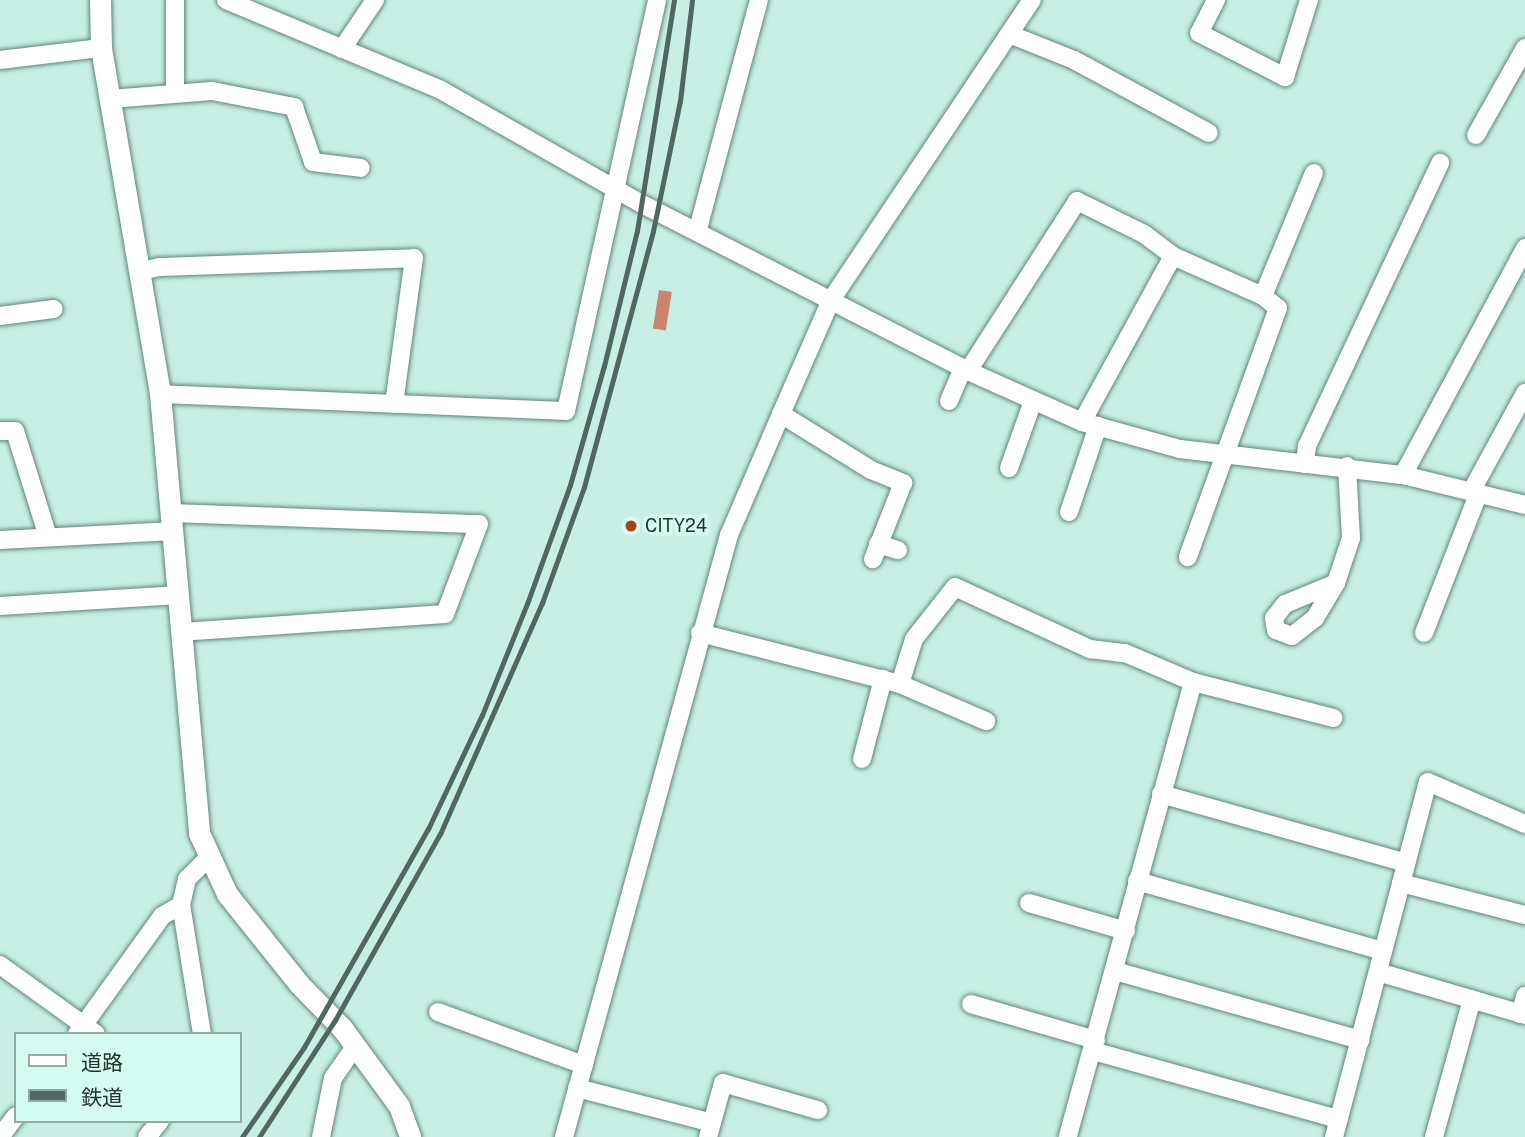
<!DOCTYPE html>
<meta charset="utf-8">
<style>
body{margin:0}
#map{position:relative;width:1525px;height:1137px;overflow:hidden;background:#c7efe4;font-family:"Public Sans","Noto Sans JP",sans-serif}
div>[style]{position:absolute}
.water>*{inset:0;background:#cb846d;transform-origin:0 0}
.roads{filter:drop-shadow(0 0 2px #61867c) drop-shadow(0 0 2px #61867c)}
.minor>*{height:18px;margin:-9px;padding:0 9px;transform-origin:9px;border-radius:9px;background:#fff}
.tertiary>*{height:21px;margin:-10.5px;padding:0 10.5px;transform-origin:10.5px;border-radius:10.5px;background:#fff}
.rail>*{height:5px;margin:-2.5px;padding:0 2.5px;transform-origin:2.5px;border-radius:2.5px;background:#516761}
.dots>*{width:19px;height:19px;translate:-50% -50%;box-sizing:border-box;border:4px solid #d4fcf1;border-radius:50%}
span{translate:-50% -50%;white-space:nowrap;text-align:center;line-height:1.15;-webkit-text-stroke:7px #d4fcf1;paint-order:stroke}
.poi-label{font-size:18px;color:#24332f}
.left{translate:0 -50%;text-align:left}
.legend{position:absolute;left:14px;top:1032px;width:228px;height:91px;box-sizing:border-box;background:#d4fcf1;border:2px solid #8eaca3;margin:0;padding:9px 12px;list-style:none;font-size:21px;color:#24332f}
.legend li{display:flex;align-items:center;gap:14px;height:35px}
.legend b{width:35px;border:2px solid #8eaca3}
</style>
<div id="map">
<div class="water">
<div style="left:659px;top:290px;width:13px;height:39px;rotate:9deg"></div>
</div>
<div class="roads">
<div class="minor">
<div style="left:175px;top:0;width:93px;rotate:90deg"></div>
<div style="left:226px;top:0;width:233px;rotate:22.7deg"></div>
<div style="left:441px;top:90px;width:231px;rotate:29.6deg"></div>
<div style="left:642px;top:204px;width:366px;rotate:27.1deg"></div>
<div style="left:968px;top:371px;width:125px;rotate:24.1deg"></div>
<div style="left:1082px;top:422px;width:102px;rotate:15.4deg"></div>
<div style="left:1180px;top:449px;width:225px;rotate:6.7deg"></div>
<div style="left:1403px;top:475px;width:126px;rotate:13.8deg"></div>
<div style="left:1216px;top:0;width:37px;rotate:117deg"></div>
<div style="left:1199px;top:33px;width:97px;rotate:27.1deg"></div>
<div style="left:1285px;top:77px;width:81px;rotate:-72.7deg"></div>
<div style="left:1009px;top:34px;width:70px;rotate:21.8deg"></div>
<div style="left:1074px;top:60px;width:153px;rotate:28.4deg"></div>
<div style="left:342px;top:49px;width:59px;rotate:-56deg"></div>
<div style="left:0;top:60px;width:102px;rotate:-6.8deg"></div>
<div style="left:110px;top:99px;width:102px;rotate:-4.5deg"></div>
<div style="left:212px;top:91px;width:84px;rotate:11deg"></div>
<div style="left:294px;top:107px;width:58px;rotate:70.9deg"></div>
<div style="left:313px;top:162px;width:48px;rotate:7.1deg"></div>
<div style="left:1476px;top:135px;width:100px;rotate:-60.6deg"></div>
<div style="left:698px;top:229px;width:237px;rotate:-75.1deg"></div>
<div style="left:141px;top:271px;width:19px;rotate:-12deg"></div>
<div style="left:160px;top:267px;width:254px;rotate:-2deg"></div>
<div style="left:414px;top:258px;width:147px;rotate:97.8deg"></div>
<div style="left:1263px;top:296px;width:133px;rotate:-67.5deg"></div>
<div style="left:0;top:316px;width:54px;rotate:-7.4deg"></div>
<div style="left:968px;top:371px;width:202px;rotate:-57.3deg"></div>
<div style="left:1077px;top:201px;width:75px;rotate:26.2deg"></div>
<div style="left:1144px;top:234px;width:36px;rotate:37deg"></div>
<div style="left:1173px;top:256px;width:98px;rotate:24deg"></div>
<div style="left:1263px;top:296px;width:19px;rotate:39deg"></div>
<div style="left:1278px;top:308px;width:265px;rotate:109.9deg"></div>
<div style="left:160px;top:394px;width:406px;rotate:2.4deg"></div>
<div style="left:566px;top:411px;width:421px;rotate:-77.5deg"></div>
<div style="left:949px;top:401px;width:36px;rotate:-67deg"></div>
<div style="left:781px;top:414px;width:124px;rotate:-66.3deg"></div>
<div style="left:831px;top:300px;width:361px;rotate:-56.2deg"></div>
<div style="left:1082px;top:422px;width:189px;rotate:-61.3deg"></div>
<div style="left:0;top:431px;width:15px"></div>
<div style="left:15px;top:431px;width:111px;rotate:72.7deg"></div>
<div style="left:1305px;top:464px;width:18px;rotate:-84deg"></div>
<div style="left:1307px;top:446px;width:313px;rotate:-64.8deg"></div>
<div style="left:1009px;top:468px;width:71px;rotate:-70.3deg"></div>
<div style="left:1403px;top:475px;width:258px;rotate:-61.7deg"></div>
<div style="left:1472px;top:490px;width:111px;rotate:-61.3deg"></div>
<div style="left:1069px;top:512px;width:91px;rotate:-71.4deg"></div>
<div style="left:172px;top:513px;width:307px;rotate:2.1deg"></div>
<div style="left:479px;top:524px;width:96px;rotate:110.7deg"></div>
<div style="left:445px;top:614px;width:263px;rotate:176.1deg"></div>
<div style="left:0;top:540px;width:174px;rotate:-3deg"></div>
<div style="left:878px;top:544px;width:21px;rotate:17deg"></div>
<div style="left:1336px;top:583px;width:55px;rotate:157.6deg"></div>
<div style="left:1285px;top:604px;width:18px;rotate:128deg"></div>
<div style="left:1274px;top:618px;width:12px;rotate:81deg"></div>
<div style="left:1276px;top:630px;width:17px;rotate:21deg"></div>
<div style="left:1292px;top:636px;width:29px;rotate:-38deg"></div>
<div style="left:1315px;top:618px;width:41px;rotate:-59deg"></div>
<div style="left:1336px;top:583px;width:47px;rotate:-71.6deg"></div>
<div style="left:1351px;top:538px;width:72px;rotate:-93.2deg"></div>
<div style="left:0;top:606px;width:179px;rotate:-3.5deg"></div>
<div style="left:700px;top:633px;width:206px;rotate:14.3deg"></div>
<div style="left:900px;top:684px;width:94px;rotate:23.3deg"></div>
<div style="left:1424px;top:633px;width:151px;rotate:-68.7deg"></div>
<div style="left:1193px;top:682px;width:145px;rotate:14.4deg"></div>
<div style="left:900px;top:684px;width:47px;rotate:-72.7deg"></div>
<div style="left:914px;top:639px;width:66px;rotate:-51.7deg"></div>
<div style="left:955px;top:587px;width:149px;rotate:24.7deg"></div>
<div style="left:1090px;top:649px;width:35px;rotate:7deg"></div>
<div style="left:1125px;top:653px;width:74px;rotate:23.1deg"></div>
<div style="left:1193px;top:682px;width:472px;rotate:105.4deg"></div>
<div style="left:862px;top:759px;width:83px;rotate:-75.3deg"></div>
<div style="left:1161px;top:794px;width:255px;rotate:15.7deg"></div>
<div style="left:1137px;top:881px;width:256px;rotate:15.9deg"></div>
<div style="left:1401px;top:883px;width:128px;rotate:14.5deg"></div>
<div style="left:1029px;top:903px;width:101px;rotate:16.1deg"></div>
<div style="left:0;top:965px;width:118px;rotate:35.7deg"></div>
<div style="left:1115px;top:971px;width:255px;rotate:15.7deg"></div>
<div style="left:1378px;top:972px;width:153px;rotate:16.3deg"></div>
<div style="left:971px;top:1004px;width:130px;rotate:16.1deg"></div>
<div style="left:438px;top:1012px;width:155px;rotate:20deg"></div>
<div style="left:1520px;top:1014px;width:19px;rotate:-74deg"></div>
<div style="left:77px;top:1034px;width:145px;rotate:-54.2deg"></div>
<div style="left:162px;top:916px;width:22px;rotate:-30deg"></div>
<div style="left:202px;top:1034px;width:131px;rotate:-99.2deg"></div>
<div style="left:181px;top:905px;width:27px;rotate:-77deg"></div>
<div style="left:187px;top:879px;width:30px;rotate:-45deg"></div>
<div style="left:1093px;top:1051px;width:255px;rotate:15.5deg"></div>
<div style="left:577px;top:1088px;width:139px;rotate:14.5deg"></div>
<div style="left:0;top:1137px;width:26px;rotate:-53deg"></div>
<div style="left:147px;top:1137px;width:21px;rotate:-51deg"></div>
<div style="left:321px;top:1137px;width:60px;rotate:-78.5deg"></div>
<div style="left:333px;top:1078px;width:39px;rotate:-55deg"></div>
<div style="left:564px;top:1137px;width:624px;rotate:-74.67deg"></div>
<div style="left:729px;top:535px;width:132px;rotate:-66.7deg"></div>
<div style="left:781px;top:414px;width:106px;rotate:31.9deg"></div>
<div style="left:871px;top:470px;width:35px;rotate:22deg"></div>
<div style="left:903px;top:483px;width:82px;rotate:111.5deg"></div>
<div style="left:708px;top:1137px;width:56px;rotate:-74.5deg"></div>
<div style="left:723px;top:1083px;width:99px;rotate:15.9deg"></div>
<div style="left:1334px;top:1137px;width:367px;rotate:-75.2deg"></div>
<div style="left:1428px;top:782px;width:106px;rotate:23.4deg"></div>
<div style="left:1434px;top:1137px;width:143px;rotate:-74.6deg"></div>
</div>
<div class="tertiary">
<div style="left:100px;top:0;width:48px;rotate:88.8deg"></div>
<div style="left:101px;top:48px;width:351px;rotate:80.3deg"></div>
<div style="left:160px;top:394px;width:441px;rotate:84.9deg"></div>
<div style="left:199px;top:833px;width:67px;rotate:65.3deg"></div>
<div style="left:227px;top:894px;width:115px;rotate:51.3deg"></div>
<div style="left:299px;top:984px;width:62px;rotate:45.7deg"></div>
<div style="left:342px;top:1028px;width:97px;rotate:53.8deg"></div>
<div style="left:399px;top:1106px;width:33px;rotate:70deg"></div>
</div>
</div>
<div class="rail">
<div style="left:242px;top:1137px;width:109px;rotate:-55.4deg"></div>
<div style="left:304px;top:1047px;width:251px;rotate:-60.4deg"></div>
<div style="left:428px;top:829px;width:126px;rotate:-64.7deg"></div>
<div style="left:482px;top:715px;width:123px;rotate:-68deg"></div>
<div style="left:528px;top:601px;width:123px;rotate:-70.1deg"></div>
<div style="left:570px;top:485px;width:124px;rotate:-74.1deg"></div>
<div style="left:604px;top:366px;width:139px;rotate:-76.3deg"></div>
<div style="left:637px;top:231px;width:234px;rotate:-80.9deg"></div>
<div style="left:259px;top:1137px;width:140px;rotate:-57deg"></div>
<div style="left:335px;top:1020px;width:214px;rotate:-60.6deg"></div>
<div style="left:440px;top:834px;width:253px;rotate:-66.2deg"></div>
<div style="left:542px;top:603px;width:123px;rotate:-70.1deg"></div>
<div style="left:584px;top:487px;width:265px;rotate:-74.9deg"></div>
<div style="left:653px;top:231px;width:133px;rotate:-78.3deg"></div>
<div style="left:680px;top:101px;width:102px;rotate:-83.2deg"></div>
</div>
<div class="dots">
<div style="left:631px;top:526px;background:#ab441e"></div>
</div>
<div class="poi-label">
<span class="left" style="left:645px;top:526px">CITY24</span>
</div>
<ul class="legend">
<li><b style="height:9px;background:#fff"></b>道路</li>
<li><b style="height:9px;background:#516761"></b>鉄道</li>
</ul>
</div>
